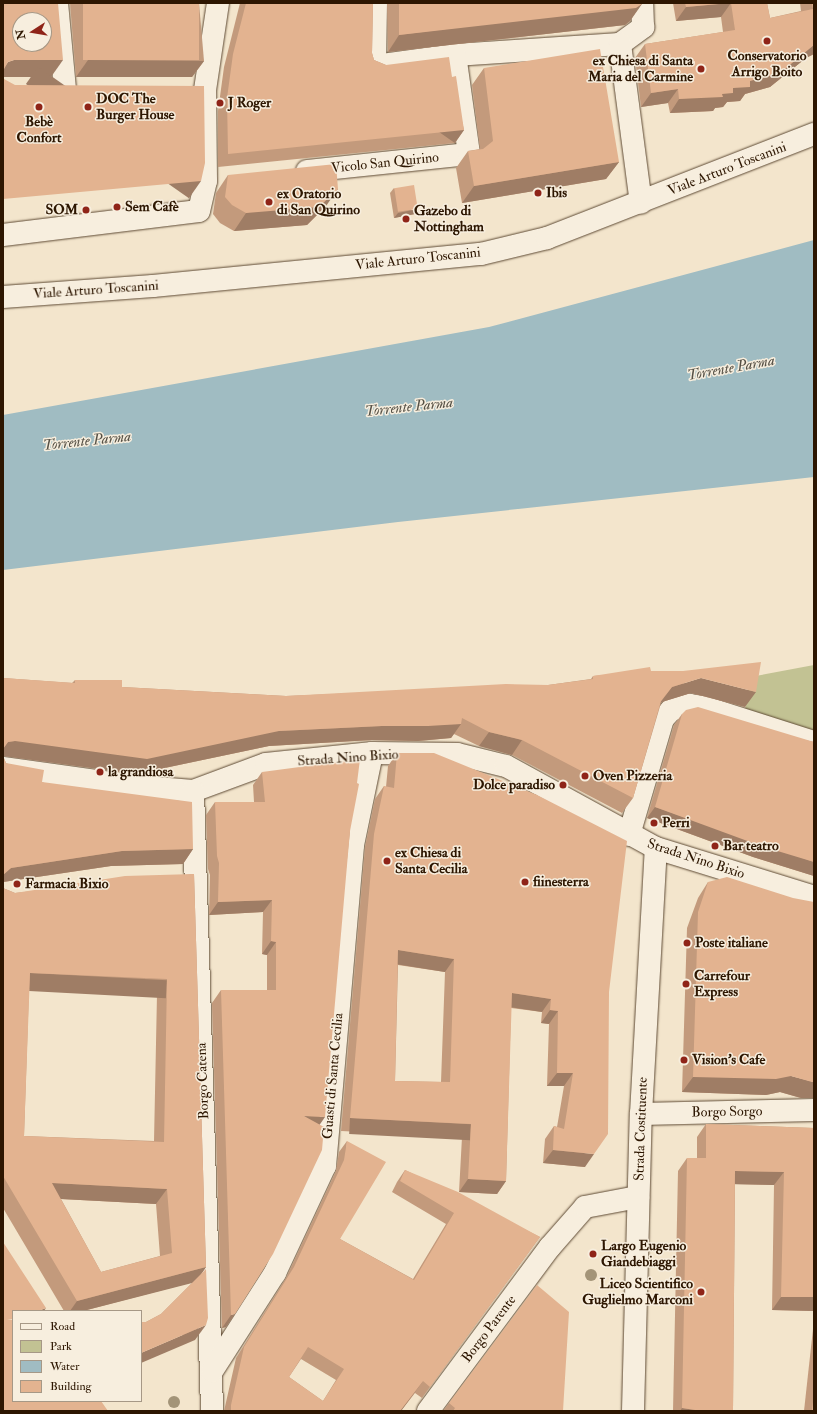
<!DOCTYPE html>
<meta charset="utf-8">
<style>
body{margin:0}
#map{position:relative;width:817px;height:1414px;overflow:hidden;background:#f3e5cc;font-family:"IM FELL Double Pica",serif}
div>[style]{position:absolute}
.green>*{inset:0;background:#c2c293}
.water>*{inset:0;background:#a0bcc2}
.roads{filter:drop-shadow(0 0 1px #5e4a34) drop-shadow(0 0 1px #5e4a34)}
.minor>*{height:22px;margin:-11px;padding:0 11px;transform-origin:11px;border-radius:11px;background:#f7eede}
.trees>*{width:12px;height:12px;margin:-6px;border-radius:50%;background:#a39478}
.wall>*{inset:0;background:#c39a7c}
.shaded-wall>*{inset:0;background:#9f7d65;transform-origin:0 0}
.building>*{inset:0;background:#e3b390;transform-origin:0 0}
.dots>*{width:11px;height:11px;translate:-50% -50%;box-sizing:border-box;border:2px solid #f7eede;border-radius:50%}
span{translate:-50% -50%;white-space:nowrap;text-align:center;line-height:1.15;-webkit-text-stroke:3px #f7eede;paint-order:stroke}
.poi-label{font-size:14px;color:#2d1601;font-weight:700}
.right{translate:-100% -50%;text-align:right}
.left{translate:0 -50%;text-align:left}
.street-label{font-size:14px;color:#2d1601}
.water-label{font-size:15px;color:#555045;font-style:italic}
.frame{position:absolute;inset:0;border:4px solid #2d1601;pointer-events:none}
.legend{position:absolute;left:12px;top:1310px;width:130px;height:92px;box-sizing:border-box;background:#f7eede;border:1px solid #a69886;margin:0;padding:5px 7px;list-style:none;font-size:12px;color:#2d1601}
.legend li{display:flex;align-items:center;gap:8px;height:20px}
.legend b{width:20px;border:1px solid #a69886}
.north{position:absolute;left:12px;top:12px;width:40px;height:40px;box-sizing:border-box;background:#f7eede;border:1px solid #a69886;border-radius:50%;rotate:258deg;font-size:11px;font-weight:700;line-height:16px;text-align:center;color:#2d1601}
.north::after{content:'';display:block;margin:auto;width:14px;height:18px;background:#8f2418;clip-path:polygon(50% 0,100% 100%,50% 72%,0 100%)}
</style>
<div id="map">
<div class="green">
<div style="clip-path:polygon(814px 665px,814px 734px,745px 710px,750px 677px)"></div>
</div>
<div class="water">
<div style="clip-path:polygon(814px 240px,814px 477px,398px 522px,3px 570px,3px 415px,489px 327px)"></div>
</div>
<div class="roads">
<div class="minor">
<div style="left:57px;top:3px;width:87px;rotate:84.7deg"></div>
<div style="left:376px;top:3px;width:63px;rotate:90.9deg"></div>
<div style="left:375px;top:66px;width:81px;rotate:-7.8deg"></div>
<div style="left:455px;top:55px;width:165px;rotate:-3.8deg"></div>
<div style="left:620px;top:44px;width:29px;rotate:-36deg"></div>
<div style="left:643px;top:27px;width:24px;rotate:-92deg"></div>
<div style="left:620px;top:44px;width:160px;rotate:82.5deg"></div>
<div style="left:307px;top:171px;width:163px;rotate:-6deg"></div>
<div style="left:469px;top:154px;width:100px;rotate:-98deg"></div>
<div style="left:3px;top:235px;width:197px;rotate:-7deg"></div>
<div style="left:199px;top:211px;width:31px;rotate:-77deg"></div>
<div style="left:206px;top:181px;width:91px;rotate:-90.6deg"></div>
<div style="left:205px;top:90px;width:88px;rotate:-81.5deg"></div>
<div style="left:3px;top:297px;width:150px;rotate:-4.2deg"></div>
<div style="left:153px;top:286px;width:330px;rotate:-5.6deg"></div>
<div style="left:481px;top:254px;width:68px;rotate:-13.6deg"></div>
<div style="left:547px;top:238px;width:287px;rotate:-21.3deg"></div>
<div style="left:3px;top:768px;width:130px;rotate:7.9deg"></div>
<div style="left:132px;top:786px;width:61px;rotate:4.7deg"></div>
<div style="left:193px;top:791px;width:78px;rotate:-20.3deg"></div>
<div style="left:266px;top:764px;width:107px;rotate:-5.9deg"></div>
<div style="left:372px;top:753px;width:85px;rotate:0.7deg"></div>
<div style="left:457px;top:754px;width:50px;rotate:13.8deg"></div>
<div style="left:506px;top:766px;width:171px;rotate:28.7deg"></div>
<div style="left:656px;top:848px;width:165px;rotate:17.2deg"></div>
<div style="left:193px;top:791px;width:620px;rotate:88.24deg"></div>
<div style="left:629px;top:835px;width:121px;rotate:-73.7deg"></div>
<div style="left:663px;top:719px;width:12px;rotate:-48deg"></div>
<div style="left:671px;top:710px;width:19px;rotate:-16deg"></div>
<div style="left:689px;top:705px;width:15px;rotate:8deg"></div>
<div style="left:704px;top:707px;width:115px;rotate:17.7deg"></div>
<div style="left:641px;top:1114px;width:173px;rotate:-1.3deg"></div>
<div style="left:212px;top:1371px;width:117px;rotate:-57.3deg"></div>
<div style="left:275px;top:1273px;width:118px;rotate:-65deg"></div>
<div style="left:325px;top:1166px;width:322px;rotate:-85deg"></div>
<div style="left:353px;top:845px;width:94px;rotate:-78.3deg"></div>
<div style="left:428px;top:1411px;width:204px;rotate:-53.4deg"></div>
<div style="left:550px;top:1247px;width:53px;rotate:-48.8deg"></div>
<div style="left:585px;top:1207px;width:54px;rotate:-10.7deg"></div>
<div style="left:633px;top:1411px;width:297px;rotate:-88.5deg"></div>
<div style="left:641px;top:1114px;width:266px;rotate:-86.8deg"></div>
</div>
</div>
<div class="trees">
<div style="left:591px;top:1275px"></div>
<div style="left:174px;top:1402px"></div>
</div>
<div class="wall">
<div style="clip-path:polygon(70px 3px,199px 3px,204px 61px,192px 77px,76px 77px)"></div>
<div style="clip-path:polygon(240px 3px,373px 3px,372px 53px,374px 60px,386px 65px,452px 77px,464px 130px,455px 143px,218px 167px,218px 111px,224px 67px)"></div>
<div style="clip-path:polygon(387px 3px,642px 3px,630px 21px,625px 25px,388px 52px)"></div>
<div style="clip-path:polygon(673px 3px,767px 3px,770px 18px,801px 11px,800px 3px,814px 3px,814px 54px,806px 58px,770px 87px,745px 94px,740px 101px,727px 102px,723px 107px,715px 108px,713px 111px,670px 113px,668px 103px,641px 107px,635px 58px,645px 44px,723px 32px,721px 17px,676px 21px)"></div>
<div style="clip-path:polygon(484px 68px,619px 162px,606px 179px,462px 203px,456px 168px,468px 151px,480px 149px,472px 85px)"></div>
<div style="clip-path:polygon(228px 175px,326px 206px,307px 225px,234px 231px,220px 223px,213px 214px,216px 193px)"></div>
<div style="clip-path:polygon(394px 188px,415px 214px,394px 218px,390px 193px)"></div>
<div style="clip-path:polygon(651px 671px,745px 707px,691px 693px,662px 702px,661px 703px,633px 798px,622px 813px,512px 755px,479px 746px,454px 734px,451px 738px,418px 741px,372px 740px,269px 746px,136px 774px,5px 756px,3px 756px,6px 763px,42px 782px,193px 849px,183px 864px,111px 866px,3px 882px,3px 678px,72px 683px,75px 680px,122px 687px,286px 696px,548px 685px,591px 679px,593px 676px)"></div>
<div style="clip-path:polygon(682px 714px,814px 742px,814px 876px,753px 857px,647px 818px,674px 725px)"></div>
<div style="clip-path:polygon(evenodd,397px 753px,537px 795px,585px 1167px,543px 1163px,545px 1139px,554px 1126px,557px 1127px,564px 1086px,547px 1086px,549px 1024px,541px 1023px,542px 1012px,511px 1008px,506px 1181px,497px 1194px,459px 1192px,462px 1137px,341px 1131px,365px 847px,375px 799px,384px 786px,386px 787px,388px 766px,397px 753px,398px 965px,445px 972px,441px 1082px,395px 1081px,398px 965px)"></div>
<div style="clip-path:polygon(262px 772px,350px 831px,319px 1124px,226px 1327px,222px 1328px,212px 1003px,221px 990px,267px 990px,267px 955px,262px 954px,263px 912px,209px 915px,210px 875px,208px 869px,206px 815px,215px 802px,254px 802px,253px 785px)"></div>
<div style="clip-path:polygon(evenodd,194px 874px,206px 1267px,199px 1277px,195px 1340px,146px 1322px,161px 1314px,193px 1282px,83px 1311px,64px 1311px,3px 1208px,3px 885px,3px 888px,15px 893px,194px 874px,29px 989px,157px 994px,154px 1141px,24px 1136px,29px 989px,194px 874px,61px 1199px,156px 1204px,160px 1256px,101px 1272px,61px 1199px)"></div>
<div style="clip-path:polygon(708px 882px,801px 1098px,780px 1092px,766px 1095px,682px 1092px,687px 928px,698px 898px)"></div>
<div style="clip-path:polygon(706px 1124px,814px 1128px,814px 1311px,772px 1310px,774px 1185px,735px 1184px,733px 1411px,673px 1411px,678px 1171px,687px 1158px,697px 1158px,697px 1137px)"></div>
<div style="clip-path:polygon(evenodd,347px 1141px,340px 1239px,413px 1279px,446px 1224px,392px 1192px,397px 1182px,405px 1170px,540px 1237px,422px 1398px,415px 1393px,401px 1411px,224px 1411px,236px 1358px,286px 1278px,336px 1171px,339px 1152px,347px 1141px,301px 1359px,336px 1380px,323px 1401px,289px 1377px,301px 1359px)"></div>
<div style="clip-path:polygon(814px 1320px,814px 1411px,804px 1411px)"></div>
<div style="clip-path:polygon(449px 1403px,563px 1411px,443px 1411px)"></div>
</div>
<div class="shaded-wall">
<div style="clip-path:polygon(731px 3px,721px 17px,676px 21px,686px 7px)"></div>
<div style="clip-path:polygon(642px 4px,630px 21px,625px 25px,388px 52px,399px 35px)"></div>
<div style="clip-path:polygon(814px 45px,814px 54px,806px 58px,770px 87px,745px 94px,740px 101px,727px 102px,723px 107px,715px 108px,713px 111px,670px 113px,679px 99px,722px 94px,733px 88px,750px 81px)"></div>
<div style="clip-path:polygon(14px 60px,63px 60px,51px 77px,3px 77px,3px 69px,8px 62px)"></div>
<div style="clip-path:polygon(88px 60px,204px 61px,192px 77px,76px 77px)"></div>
<div style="clip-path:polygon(678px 89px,668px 103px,641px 107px,651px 93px)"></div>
<div style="left:464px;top:130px;width:16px;height:237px;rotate:125deg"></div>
<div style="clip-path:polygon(619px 162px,606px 179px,462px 203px,474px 186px)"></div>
<div style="left:201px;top:181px;width:21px;height:199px;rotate:125deg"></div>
<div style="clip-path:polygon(338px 189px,326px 206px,307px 225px,234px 231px,246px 213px)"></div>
<div style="clip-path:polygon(418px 209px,415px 214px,394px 218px,398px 213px)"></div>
<div style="clip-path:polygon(701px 678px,756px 692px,745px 707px,691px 693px,662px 702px,651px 715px,672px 687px)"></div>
<div style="clip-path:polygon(461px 724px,451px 738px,418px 741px,372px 740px,269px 746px,136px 774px,3px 756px,3px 749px,8px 742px,15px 741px,279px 731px,382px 726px)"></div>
<div style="clip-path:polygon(489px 732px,522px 740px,512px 755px,479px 746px)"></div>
<div style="clip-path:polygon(655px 807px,814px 862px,814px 876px,753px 857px,647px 818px)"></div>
<div style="clip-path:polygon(193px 849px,183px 864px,111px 866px,3px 882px,3px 875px,11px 868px,122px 851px)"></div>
<div style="clip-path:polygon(272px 900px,263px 912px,209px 915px,218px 902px)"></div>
<div style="clip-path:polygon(271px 941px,276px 942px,267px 955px,262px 954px)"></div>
<div style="clip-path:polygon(398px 950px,454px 959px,445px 972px,389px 963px)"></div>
<div style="left:30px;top:973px;width:137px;height:18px;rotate:3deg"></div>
<div style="clip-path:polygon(512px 993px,551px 999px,542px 1012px,503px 1006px)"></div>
<div style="clip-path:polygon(550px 1010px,558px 1011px,549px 1024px,541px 1023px)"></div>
<div style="clip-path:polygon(557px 1073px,573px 1073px,564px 1086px,547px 1086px)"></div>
<div style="clip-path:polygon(791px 1076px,814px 1082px,814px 1098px,801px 1098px,780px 1092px,766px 1095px,682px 1092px,693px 1077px)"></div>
<div style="clip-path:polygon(304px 1116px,325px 1117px,316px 1130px)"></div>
<div style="left:350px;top:1118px;width:121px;height:16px;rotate:3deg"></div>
<div style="clip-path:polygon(553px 1150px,594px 1154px,585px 1167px,543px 1163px)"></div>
<div style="clip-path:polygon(735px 1171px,784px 1172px,774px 1185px,726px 1184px)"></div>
<div style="clip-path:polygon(468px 1179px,506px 1181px,497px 1194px,459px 1192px)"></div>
<div style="clip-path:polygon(52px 1183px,167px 1189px,156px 1204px,42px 1198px)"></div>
<div style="clip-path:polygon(206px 1267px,196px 1282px,83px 1311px,70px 1311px,77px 1301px)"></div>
<div style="clip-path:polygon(781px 1297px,814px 1297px,814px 1311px,772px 1310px)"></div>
<div style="clip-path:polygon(46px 1308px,44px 1311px,38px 1311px)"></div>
<div style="clip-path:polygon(235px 1314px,226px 1327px,222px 1328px,231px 1315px)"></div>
<div style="clip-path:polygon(206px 1325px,195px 1340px,141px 1363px,141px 1353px)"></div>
<div style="clip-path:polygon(423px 1381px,401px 1411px,400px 1411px)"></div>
<div style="clip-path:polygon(682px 1408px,702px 1411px,680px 1411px)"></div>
</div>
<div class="building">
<div style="clip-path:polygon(evenodd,3px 3px,58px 3px,63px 60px,14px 60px,8px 62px,3px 71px,3px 3px,20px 20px,44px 20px,44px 44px,20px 44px,20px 20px)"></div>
<div style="left:83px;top:3px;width:116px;height:57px"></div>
<div style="clip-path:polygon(246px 3px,373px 3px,372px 53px,374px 60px,386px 65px,449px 57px,452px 77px,456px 76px,464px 130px,228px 154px,227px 98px,233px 54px)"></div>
<div style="clip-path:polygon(399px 3px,642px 3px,642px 4px,636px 8px,399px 35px)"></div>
<div style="clip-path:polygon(685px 3px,729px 3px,686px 7px)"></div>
<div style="clip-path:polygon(731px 3px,767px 3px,770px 18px,813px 9px,812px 3px,814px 3px,814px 45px,780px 73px,750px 81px,750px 87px,733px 88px,733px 93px,722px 94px,723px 97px,679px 99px,678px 89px,651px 93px,645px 44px,735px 30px)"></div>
<div style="clip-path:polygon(600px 49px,619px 162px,474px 186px,468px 151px,483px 149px,493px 141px,484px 68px)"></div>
<div style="clip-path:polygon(3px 75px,4px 79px,15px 85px,204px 86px,205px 163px,201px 181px,3px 199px)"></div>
<div style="clip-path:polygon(336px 164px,338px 189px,319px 207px,246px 213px,232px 205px,225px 197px,228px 175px)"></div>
<div style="left:414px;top:185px;width:24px;height:20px;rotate:81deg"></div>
<div style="clip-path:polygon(761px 662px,756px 692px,701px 678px,672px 687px,661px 701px,633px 798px,522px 740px,489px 732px,462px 718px,461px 724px,428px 726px,382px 726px,279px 731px,147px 759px,15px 741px,8px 742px,3px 749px,3px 678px,75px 683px,75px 680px,122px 680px,122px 687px,286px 696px,506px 684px,548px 685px,593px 679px,593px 676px,650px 667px,651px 671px,683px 671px)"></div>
<div style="clip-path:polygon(698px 707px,814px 742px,814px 862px,761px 846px,655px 807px,682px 714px,686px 710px)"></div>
<div style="clip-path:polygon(evenodd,397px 753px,434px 753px,537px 795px,627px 841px,609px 992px,608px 1134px,594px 1154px,553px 1150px,554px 1126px,564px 1129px,573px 1073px,557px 1073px,558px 1011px,550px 1010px,551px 999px,512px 993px,506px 1181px,468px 1179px,471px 1124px,350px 1118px,374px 834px,384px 786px,394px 788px,397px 753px,398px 950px,454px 959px,450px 1082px,395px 1081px,398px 950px)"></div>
<div style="clip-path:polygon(3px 756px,6px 763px,44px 770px,42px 782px,192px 802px,193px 849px,122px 851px,11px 868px,3px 875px)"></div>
<div style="clip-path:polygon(360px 759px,357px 783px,359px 784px,350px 831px,325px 1117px,304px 1116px,324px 1127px,322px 1150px,273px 1254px,235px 1314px,231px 1315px,221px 990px,276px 990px,276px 942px,271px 941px,272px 900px,218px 902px,219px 863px,217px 856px,215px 802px,265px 802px,262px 772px)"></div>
<div style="clip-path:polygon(evenodd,194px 874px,206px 1267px,77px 1301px,3px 1176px,3px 885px,3px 888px,15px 893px,125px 876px,194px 874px,30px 973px,167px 979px,164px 1142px,24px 1136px,30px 973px,194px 874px,52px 1183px,167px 1189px,172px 1253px,101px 1272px,52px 1183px)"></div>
<div style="clip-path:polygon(727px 877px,793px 898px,814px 902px,814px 1082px,812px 1082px,791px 1076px,776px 1079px,693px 1077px,698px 912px,708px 882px)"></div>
<div style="clip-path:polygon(706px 1124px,814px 1128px,814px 1297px,781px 1297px,784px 1172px,735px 1171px,733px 1411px,702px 1411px,682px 1408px,687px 1158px,706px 1158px)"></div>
<div style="clip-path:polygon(evenodd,347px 1141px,386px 1162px,340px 1239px,414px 1280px,454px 1213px,400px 1181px,405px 1170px,458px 1192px,540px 1237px,430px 1387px,423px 1381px,400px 1411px,231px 1411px,231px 1405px,244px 1347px,294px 1267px,344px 1160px,347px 1141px,308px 1347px,344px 1369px,323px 1401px,289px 1377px,308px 1347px)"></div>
<div style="clip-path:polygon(3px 1242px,46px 1308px,38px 1311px,13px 1311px,13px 1319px,7px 1320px,13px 1320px,13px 1401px,101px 1401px,108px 1411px,3px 1411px)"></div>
<div style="clip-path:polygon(206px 1269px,208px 1318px,206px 1325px,141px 1353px,141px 1322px,146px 1322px,161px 1314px)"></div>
<div style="clip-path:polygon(537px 1285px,569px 1312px,563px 1411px,453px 1411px,455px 1408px,449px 1403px)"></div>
<div style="clip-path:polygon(814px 1393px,814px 1411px,812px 1411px)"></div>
</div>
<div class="dots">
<div style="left:767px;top:41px;background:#8f2418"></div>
<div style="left:701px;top:69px;background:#8f2418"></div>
<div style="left:220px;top:103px;background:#8f2418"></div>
<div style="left:39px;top:107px;background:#8f2418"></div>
<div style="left:88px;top:107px;background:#8f2418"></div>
<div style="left:538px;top:193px;background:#8f2418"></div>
<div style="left:269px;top:202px;background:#8f2418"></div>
<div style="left:117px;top:207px;background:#8f2418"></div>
<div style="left:86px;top:210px;background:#8f2418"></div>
<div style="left:406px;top:219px;background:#8f2418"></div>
<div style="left:100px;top:772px;background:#8f2418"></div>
<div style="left:585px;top:776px;background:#8f2418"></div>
<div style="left:563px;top:785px;background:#8f2418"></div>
<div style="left:654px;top:823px;background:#8f2418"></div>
<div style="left:715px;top:846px;background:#8f2418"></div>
<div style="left:387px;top:861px;background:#8f2418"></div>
<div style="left:525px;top:882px;background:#8f2418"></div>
<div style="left:17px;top:884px;background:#8f2418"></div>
<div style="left:687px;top:943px;background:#8f2418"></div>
<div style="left:686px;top:984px;background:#8f2418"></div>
<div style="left:684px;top:1060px;background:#8f2418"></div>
<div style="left:593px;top:1254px;background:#8f2418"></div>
<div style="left:701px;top:1292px;background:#8f2418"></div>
</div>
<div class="poi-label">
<span style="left:767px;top:64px">Conservatorio<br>Arrigo Boito</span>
<span class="right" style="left:693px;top:69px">ex Chiesa di Santa<br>Maria del Carmine</span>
<span class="left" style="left:96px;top:107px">DOC The<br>Burger House</span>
<span class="left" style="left:228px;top:103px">J Roger</span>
<span style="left:39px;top:130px">Bebè<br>Confort</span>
<span class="left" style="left:546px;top:193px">Ibis</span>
<span class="left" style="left:277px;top:202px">ex Oratorio<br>di San Quirino</span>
<span class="left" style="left:125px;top:207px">Sem Cafè</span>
<span class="right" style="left:78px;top:210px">SOM</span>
<span class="left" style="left:414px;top:219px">Gazebo di<br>Nottingham</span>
<span class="left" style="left:108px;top:772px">la grandiosa</span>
<span class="left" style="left:593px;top:776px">Oven Pizzeria</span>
<span class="right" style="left:555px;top:785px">Dolce paradiso</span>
<span class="left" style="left:662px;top:823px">Perri</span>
<span class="left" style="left:723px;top:846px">Bar teatro</span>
<span class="left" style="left:395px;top:861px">ex Chiesa di<br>Santa Cecilia</span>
<span class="left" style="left:533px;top:882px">fiinesterra</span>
<span class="left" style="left:25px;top:884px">Farmacia Bixio</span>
<span class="left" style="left:695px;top:943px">Poste italiane</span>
<span class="left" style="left:694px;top:984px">Carrefour<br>Express</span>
<span class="left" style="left:692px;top:1060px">Vision's Cafe</span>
<span class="left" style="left:601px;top:1254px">Largo Eugenio<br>Giandebiaggi</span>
<span class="right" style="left:693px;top:1292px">Liceo Scientifico<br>Guglielmo Marconi</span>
</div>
<div class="street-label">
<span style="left:385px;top:163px;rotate:-6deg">Vicolo San Quirino</span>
<span style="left:727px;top:169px;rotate:-21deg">Viale Arturo Toscanini</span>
<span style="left:418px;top:259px;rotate:-6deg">Viale Arturo Toscanini</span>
<span style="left:96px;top:290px;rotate:-4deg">Viale Arturo Toscanini</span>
<span style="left:348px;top:758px;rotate:-4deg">Strada Nino Bixio</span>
<span style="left:696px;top:859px;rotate:18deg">Strada Nino Bixio</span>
<span style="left:333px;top:1076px;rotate:-85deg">Guasti di Santa Cecilia</span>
<span style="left:203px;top:1081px;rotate:-92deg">Borgo Catena</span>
<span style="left:727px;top:1112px;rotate:-1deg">Borgo Sorgo</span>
<span style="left:641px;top:1129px;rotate:-88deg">Strada Costituente</span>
<span style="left:489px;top:1329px;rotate:-53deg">Borgo Parente</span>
</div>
<div class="water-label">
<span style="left:731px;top:368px;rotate:-10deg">Torrente Parma</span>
<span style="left:409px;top:407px;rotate:-6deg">Torrente Parma</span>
<span style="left:87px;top:441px;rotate:-6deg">Torrente Parma</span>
</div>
<div class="frame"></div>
<ul class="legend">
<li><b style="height:5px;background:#f7eede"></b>Road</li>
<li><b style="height:11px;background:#c2c293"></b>Park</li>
<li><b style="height:11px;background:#a0bcc2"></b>Water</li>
<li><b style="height:11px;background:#e3b390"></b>Building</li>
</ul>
<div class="north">N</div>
</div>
